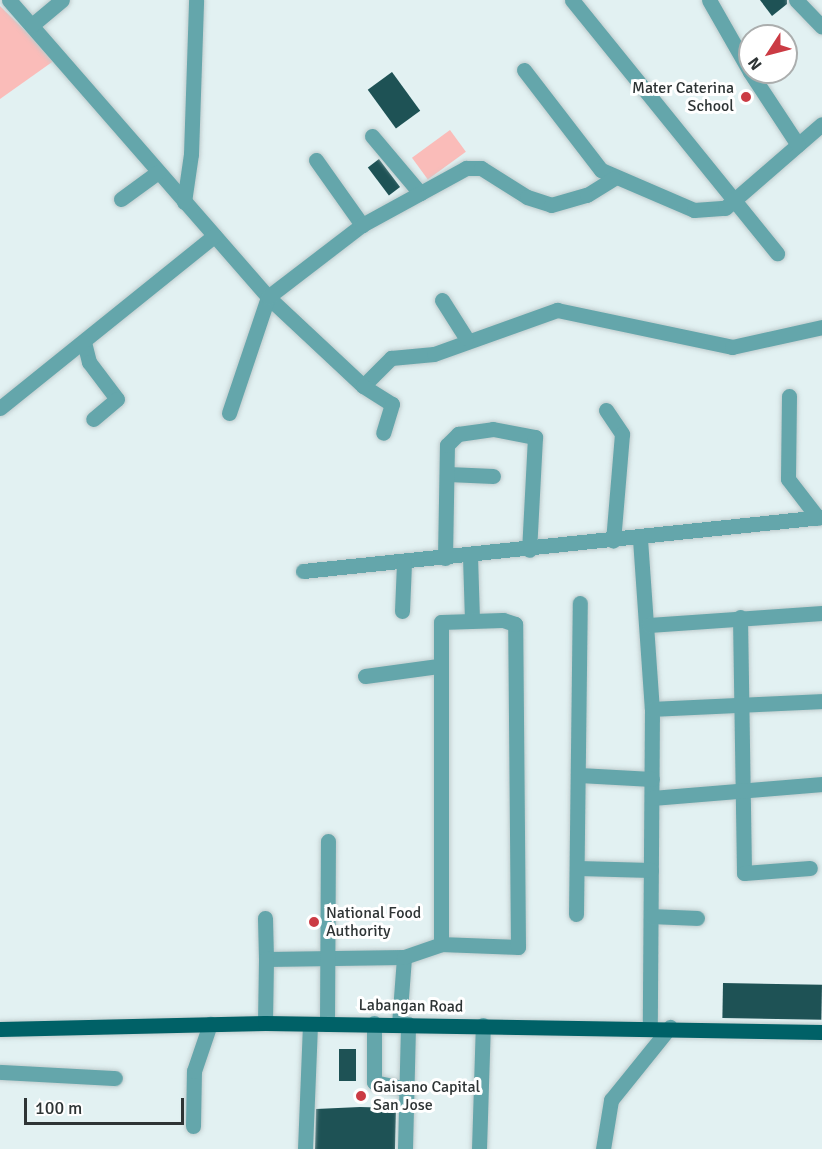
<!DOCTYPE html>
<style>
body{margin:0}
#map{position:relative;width:822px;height:1149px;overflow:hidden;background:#e2f1f2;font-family:Signika,sans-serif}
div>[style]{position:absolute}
.green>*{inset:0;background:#fabcb9;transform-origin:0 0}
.building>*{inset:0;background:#1e5255;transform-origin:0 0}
.roads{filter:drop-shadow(0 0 2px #becbcc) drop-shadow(0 0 2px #becbcc)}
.minor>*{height:15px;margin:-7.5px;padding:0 7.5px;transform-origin:7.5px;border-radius:7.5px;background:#64a6ab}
.major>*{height:15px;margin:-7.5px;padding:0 7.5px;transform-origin:7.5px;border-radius:7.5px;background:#006167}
.dots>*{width:16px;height:16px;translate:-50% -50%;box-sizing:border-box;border:3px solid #fff;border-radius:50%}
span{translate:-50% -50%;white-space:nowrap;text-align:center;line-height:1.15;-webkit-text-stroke:6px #fff;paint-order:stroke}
.poi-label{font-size:16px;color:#2e3435}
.right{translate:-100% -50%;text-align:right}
.left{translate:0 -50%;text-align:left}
.street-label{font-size:16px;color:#2e3435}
.north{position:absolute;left:738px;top:24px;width:60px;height:60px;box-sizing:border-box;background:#fff;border:2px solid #abaeae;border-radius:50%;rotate:234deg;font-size:16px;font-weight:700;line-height:24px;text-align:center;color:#2e3435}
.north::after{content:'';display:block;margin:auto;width:21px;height:27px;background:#cb3b44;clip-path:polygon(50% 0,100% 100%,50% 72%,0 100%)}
.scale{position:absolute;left:24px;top:1098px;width:160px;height:27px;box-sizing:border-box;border:3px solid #2e3435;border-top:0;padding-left:8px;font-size:18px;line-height:21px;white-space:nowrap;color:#2e3435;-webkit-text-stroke:4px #fff;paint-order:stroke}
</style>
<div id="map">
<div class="green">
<div style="clip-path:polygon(0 6px,55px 60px,0 99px)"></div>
<div style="left:450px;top:130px;width:27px;height:47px;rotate:54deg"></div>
</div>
<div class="building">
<div style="clip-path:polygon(760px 0,787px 0,787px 4px,772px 16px)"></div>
<div style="left:392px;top:72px;width:48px;height:30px;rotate:54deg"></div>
<div style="left:379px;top:159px;width:35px;height:14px;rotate:53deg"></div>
<div style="left:723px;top:983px;width:99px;height:35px;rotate:1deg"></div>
<div style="left:339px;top:1049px;width:17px;height:32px"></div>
<div style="clip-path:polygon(360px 1107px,396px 1108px,395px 1149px,315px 1149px,316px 1109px)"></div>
</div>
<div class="roads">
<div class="minor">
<div style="left:9px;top:0;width:394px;rotate:48.9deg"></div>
<div style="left:268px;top:297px;width:130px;rotate:43.1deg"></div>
<div style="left:363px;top:386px;width:40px;rotate:-45deg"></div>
<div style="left:391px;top:358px;width:43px;rotate:-5.3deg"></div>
<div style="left:434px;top:354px;width:131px;rotate:-19.7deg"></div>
<div style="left:557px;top:310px;width:179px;rotate:11.9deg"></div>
<div style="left:732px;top:347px;width:92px;rotate:-12.5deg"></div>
<div style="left:572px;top:0;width:326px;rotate:51deg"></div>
<div style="left:709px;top:0;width:83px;rotate:60.3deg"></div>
<div style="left:796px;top:0;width:37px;rotate:46deg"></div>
<div style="left:32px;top:25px;width:39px;rotate:-40deg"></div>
<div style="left:524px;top:70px;width:126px;rotate:52.4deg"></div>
<div style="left:601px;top:170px;width:101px;rotate:23.3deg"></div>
<div style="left:694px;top:210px;width:31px;rotate:-4deg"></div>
<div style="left:725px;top:208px;width:128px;rotate:-40.9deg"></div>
<div style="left:750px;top:72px;width:87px;rotate:56.7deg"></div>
<div style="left:372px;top:136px;width:75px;rotate:49.9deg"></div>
<div style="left:316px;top:160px;width:80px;rotate:54.7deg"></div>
<div style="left:121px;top:199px;width:46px;rotate:-36.1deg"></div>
<div style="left:184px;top:202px;width:49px;rotate:-81.7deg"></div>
<div style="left:191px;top:154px;width:154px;rotate:-88.1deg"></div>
<div style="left:442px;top:300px;width:45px;rotate:57.7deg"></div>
<div style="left:84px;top:342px;width:21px;rotate:76deg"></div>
<div style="left:89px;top:362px;width:46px;rotate:52.9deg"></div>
<div style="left:117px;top:399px;width:31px;rotate:140deg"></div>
<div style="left:363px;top:386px;width:34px;rotate:32deg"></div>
<div style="left:392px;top:404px;width:30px;rotate:107deg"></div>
<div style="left:789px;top:396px;width:83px;rotate:90.7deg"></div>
<div style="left:788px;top:479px;width:49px;rotate:52.4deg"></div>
<div style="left:0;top:408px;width:275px;rotate:-38.8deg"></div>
<div style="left:606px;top:410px;width:29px;rotate:56deg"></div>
<div style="left:622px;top:434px;width:107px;rotate:94.8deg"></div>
<div style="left:229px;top:413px;width:122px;rotate:-71.4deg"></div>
<div style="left:268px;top:297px;width:118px;rotate:-37.5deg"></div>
<div style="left:362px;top:225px;width:119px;rotate:-28.7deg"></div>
<div style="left:466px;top:168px;width:15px"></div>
<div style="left:481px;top:168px;width:54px;rotate:32.2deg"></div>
<div style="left:527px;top:197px;width:25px;rotate:18deg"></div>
<div style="left:551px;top:205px;width:37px;rotate:-16deg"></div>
<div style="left:587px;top:195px;width:31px;rotate:-32deg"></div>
<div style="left:448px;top:474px;width:45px;rotate:2.5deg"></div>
<div style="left:640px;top:539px;width:170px;rotate:86deg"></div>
<div style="left:652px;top:709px;width:317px;rotate:90.4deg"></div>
<div style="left:470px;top:556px;width:64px;rotate:88.2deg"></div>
<div style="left:445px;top:558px;width:113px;rotate:-89deg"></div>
<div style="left:447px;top:445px;width:16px;rotate:-45deg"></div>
<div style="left:458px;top:434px;width:35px;rotate:-8deg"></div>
<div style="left:493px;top:429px;width:43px;rotate:10.8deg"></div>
<div style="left:535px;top:437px;width:113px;rotate:93deg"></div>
<div style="left:303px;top:571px;width:522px;rotate:-5.94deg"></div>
<div style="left:402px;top:611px;width:48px;rotate:-87.6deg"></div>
<div style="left:740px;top:617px;width:256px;rotate:89.1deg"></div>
<div style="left:744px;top:873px;width:66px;rotate:-4.3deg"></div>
<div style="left:649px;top:625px;width:173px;rotate:-4deg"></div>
<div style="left:365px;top:676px;width:74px;rotate:-7.8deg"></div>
<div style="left:652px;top:709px;width:170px;rotate:-2.7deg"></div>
<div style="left:579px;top:775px;width:73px;rotate:3.1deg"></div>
<div style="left:652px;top:798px;width:171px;rotate:-4.7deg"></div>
<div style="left:578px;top:868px;width:73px;rotate:1.6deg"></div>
<div style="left:576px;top:914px;width:311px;rotate:-89.3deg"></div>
<div style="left:651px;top:916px;width:46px;rotate:2.5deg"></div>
<div style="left:265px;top:918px;width:41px;rotate:88.6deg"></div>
<div style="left:266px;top:959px;width:138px;rotate:-0.8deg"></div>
<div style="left:265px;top:1023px;width:64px;rotate:-89.1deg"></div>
<div style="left:374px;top:1023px;width:59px;rotate:90deg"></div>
<div style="left:374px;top:1082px;width:34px;rotate:12deg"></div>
<div style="left:327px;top:1024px;width:183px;rotate:-89.7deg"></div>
<div style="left:399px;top:1024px;width:67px;rotate:-85.7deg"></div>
<div style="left:404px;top:957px;width:39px;rotate:-19deg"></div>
<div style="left:441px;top:944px;width:77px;rotate:2.2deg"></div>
<div style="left:518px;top:947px;width:323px;rotate:-90.5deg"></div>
<div style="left:515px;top:624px;width:13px;rotate:-162deg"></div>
<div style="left:503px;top:620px;width:62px;rotate:178.2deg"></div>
<div style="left:441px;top:622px;width:322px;rotate:90deg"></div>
<div style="left:0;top:1072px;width:115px;rotate:3deg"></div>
<div style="left:193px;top:1126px;width:55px;rotate:-89deg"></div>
<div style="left:194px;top:1071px;width:50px;rotate:-71.2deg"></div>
<div style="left:305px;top:1149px;width:125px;rotate:-87.7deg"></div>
<div style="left:405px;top:1149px;width:125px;rotate:-88.6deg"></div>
<div style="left:479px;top:1149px;width:124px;rotate:-88.2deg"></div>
<div style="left:603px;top:1149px;width:50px;rotate:-80.7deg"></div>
<div style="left:611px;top:1100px;width:94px;rotate:-51.1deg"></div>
</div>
<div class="major">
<div style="left:0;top:1029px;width:265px;rotate:-1.3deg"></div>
<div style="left:265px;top:1023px;width:557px;rotate:0.93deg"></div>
</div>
</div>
<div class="dots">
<div style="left:746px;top:97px;background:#cb3b44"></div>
<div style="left:314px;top:922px;background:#cb3b44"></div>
<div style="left:361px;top:1096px;background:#cb3b44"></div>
</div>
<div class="poi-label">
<span class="right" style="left:734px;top:97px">Mater Caterina<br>School</span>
<span class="left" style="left:326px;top:922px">National Food<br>Authority</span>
<span class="left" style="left:373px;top:1096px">Gaisano Capital<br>San Jose</span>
</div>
<div class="street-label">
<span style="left:411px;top:1006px;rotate:1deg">Labangan Road</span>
</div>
<div class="north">N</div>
<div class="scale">100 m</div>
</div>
